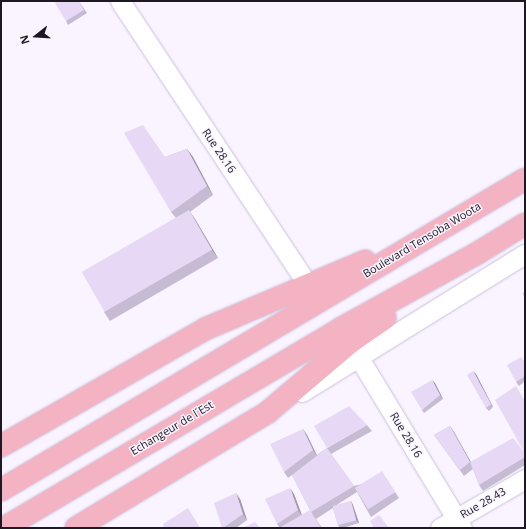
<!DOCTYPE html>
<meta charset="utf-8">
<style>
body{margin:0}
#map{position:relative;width:526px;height:529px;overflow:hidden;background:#f9f4ff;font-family:"Open Sans",sans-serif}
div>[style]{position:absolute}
.roads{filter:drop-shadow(0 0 1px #cdbfda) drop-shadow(0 0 1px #cdbfda)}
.minor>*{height:19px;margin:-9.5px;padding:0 9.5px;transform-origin:9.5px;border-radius:9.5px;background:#fff}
.primary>*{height:22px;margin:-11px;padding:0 11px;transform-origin:11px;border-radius:11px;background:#f4b3c2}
.wall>*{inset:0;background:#c7bbd3}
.shaded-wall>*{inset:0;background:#a298ac}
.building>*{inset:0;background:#e7d9f5;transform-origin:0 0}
span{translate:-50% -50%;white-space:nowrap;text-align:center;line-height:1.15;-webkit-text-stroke:3px #f9f4ff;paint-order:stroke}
.street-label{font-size:11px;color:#1d1822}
.frame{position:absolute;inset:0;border:2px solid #1d1822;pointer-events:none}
.north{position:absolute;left:16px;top:16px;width:40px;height:40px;-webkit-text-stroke:3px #f9f4ff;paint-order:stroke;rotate:253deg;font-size:11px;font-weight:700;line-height:16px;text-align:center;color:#1d1822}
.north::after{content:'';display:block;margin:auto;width:14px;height:18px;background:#1d1822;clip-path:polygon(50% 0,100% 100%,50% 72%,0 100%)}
</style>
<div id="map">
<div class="roads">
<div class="minor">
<div style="left:120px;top:1px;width:355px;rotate:56.5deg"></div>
<div style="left:353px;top:348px;width:210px;rotate:58.8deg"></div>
<div style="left:302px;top:392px;width:262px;rotate:-31.8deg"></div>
<div style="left:440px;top:528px;width:98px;rotate:-30deg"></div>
</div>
<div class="primary">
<div style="left:1px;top:446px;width:235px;rotate:-29.8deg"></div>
<div style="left:205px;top:329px;width:174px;rotate:-23deg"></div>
<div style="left:1px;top:490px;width:609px;rotate:-30.69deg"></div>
<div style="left:4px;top:528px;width:391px;rotate:-30.6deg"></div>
<div style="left:340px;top:329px;width:155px;rotate:-28.9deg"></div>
<div style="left:476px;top:254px;width:57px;rotate:-31.5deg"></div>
<div style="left:76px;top:528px;width:224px;rotate:-31.1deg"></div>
<div style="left:268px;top:412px;width:106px;rotate:-40.4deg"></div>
<div style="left:349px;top:343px;width:44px;rotate:-34.8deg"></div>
</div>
</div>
<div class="wall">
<div style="clip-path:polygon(79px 1px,87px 13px,68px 25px,66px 21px)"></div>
<div style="clip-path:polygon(187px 149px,193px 157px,213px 195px,190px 212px,195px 219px,218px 258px,110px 321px,104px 312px,176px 218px,171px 212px,165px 157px)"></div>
<div style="clip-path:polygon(525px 362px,525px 381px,519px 386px,516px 382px)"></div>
<div style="clip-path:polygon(476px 374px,493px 407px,489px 411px,486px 408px)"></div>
<div style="clip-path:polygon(435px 383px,443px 399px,424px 413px,422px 410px)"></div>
<div style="clip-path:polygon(525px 400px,525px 465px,483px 491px,479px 485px,473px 469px,464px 476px,434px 435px,450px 426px,454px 432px,471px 462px,524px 452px)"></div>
<div style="clip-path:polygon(367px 425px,372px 431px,331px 454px,354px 486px,386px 478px,399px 498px,371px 517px,367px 510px,357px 492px,335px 506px,351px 501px,353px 505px,359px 523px,343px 528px,340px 528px,338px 525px,333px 508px,316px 519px,322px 528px,279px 528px,280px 528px,277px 524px,294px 494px,302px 515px,311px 512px,292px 475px,288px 478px,284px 472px,303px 429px,307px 435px,317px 455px,327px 448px)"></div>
<div style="clip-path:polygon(240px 499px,247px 520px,236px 528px,222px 528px)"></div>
</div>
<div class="shaded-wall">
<div style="clip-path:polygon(187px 149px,193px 157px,213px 195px,207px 186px)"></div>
<div style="clip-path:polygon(189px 210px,195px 219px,218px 258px,212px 250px)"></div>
<div style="clip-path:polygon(473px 371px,476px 374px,493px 407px,491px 404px)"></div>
<div style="clip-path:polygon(432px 380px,435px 383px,443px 399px,440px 395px)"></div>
<div style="clip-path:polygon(450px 426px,454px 432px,474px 468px,470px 462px)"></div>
<div style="clip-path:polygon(303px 429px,307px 435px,317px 456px,313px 450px)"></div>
<div style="clip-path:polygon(290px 488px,294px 494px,302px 516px,298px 510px)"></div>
<div style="clip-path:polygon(236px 493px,240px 499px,247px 520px,243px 514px)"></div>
<div style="clip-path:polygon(351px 501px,353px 505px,359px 523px,356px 520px)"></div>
</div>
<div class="building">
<div style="clip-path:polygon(57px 1px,79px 1px,84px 10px,66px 21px,55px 3px)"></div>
<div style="clip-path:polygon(143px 125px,165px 157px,187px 149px,207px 186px,171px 212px,124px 133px)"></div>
<div style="left:189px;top:210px;width:46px;height:124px;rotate:60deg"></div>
<div style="clip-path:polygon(525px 292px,525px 299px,522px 293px)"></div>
<div style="clip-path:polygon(521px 357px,525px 362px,525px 376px,516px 382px,507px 365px)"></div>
<div style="clip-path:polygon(473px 371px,491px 404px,486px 408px,467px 375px)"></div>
<div style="clip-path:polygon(432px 380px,440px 395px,422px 410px,411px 392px)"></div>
<div style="clip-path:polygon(516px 386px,525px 401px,525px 457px,479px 485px,470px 462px,513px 438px,524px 452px,495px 400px)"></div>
<div style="clip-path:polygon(349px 406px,367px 425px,327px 448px,354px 486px,311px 512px,292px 475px,327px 448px,314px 426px)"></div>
<div style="clip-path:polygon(450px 426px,470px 462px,460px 470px,434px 435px)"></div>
<div style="clip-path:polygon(303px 429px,313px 450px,284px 472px,270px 444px)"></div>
<div style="left:382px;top:471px;width:25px;height:32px;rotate:58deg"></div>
<div style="clip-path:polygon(290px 488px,298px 510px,277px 524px,265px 499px)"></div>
<div style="clip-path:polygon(236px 493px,243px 514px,223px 528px,222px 528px,214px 503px)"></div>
<div style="left:351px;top:501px;width:20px;height:19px;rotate:75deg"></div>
<div style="clip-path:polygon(188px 508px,200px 528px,164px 528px,163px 524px)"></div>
<div style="clip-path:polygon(310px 510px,321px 528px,279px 528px)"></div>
<div style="clip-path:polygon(379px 515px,389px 528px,374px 528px,370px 521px)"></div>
<div style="clip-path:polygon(255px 522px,260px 528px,243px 528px)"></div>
</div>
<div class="street-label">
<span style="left:219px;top:151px;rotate:56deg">Rue 28.16</span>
<span style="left:422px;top:240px;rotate:-31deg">Boulevard Tensoba Woota</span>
<span style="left:172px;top:428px;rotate:-31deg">Echangeur de l´Est</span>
<span style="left:406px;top:435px;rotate:59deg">Rue 28.16</span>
<span style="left:483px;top:503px;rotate:-30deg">Rue 28.43</span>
</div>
<div class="frame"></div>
<div class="north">N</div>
</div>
